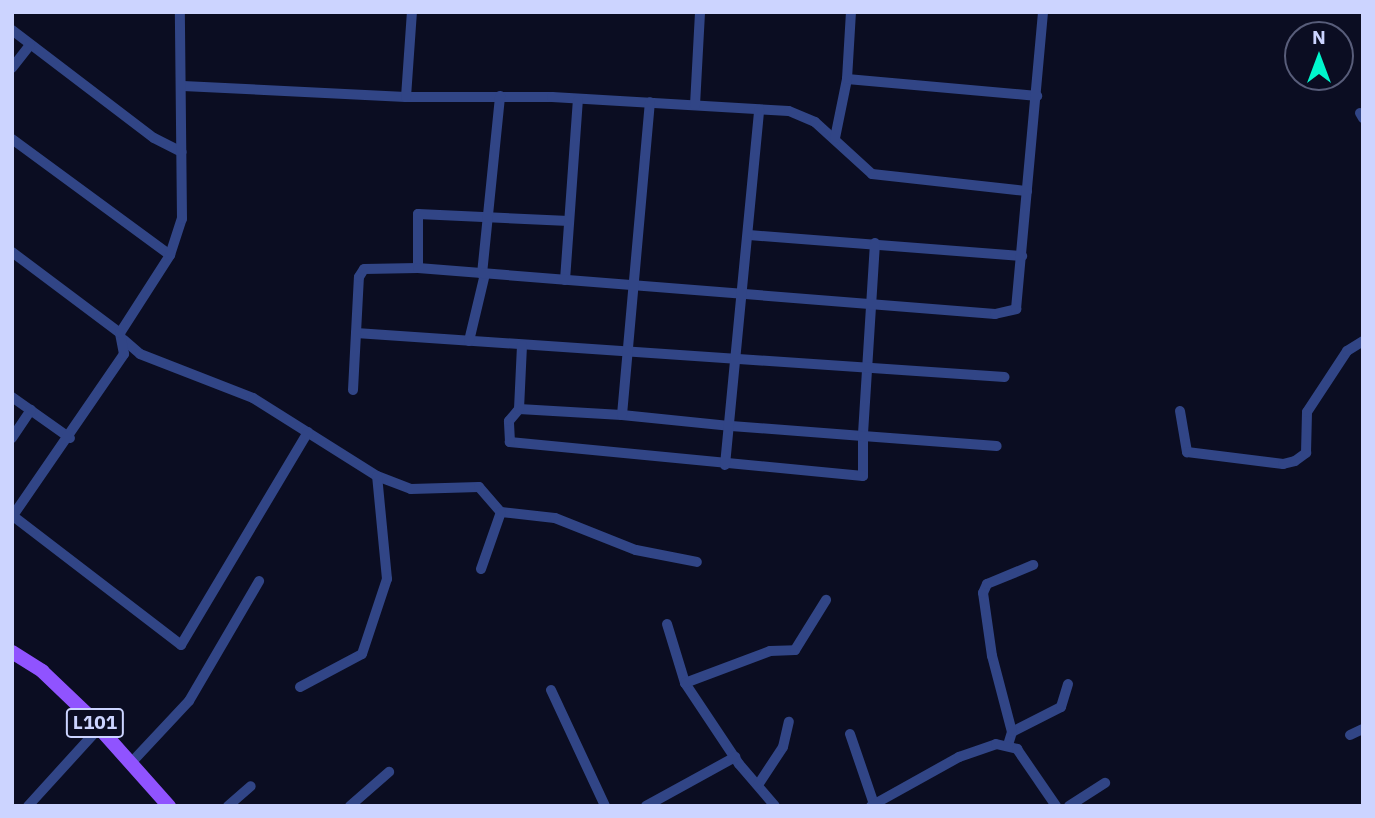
<!DOCTYPE html>
<style>
body{margin:0}
#map{position:relative;width:1375px;height:818px;overflow:hidden;background:#0b0d22;font-family:"IBM Plex Sans",sans-serif}
div>[style]{position:absolute}
.minor>*{height:10px;margin:-5px;padding:0 5px;transform-origin:5px;border-radius:5px;background:#314586}
.major>*{height:14px;margin:-7px;padding:0 7px;transform-origin:7px;border-radius:7px;background:#9053ff}
span{translate:-50% -50%;white-space:nowrap;text-align:center;line-height:1.15;-webkit-text-stroke:5px #0b0d22;paint-order:stroke}
.shield-label span{padding:2px 5px;background:#0b0d22;border:2px solid;border-radius:5px;-webkit-text-stroke-width:0}
.shield-label{font-size:19px;color:#ccd4ff;font-weight:700}
.frame{position:absolute;inset:0;border:14px solid #ccd4ff;pointer-events:none}
.north{position:absolute;left:1284px;top:21px;width:70px;height:70px;box-sizing:border-box;background:#0b0d22;border:2px solid #585d7a;border-radius:50%;rotate:0deg;font-size:19px;font-weight:700;line-height:28px;text-align:center;color:#ccd4ff}
.north::after{content:'';display:block;margin:auto;width:24px;height:32px;background:#00f7cd;clip-path:polygon(50% 0,100% 100%,50% 72%,0 100%)}
</style>
<div id="map">
<div class="minor">
<div style="left:12px;top:30px;width:178px;rotate:37.3deg"></div>
<div style="left:154px;top:138px;width:31px;rotate:27deg"></div>
<div style="left:12px;top:68px;width:29px;rotate:-52deg"></div>
<div style="left:847px;top:79px;width:191px;rotate:5.1deg"></div>
<div style="left:183px;top:86px;width:223px;rotate:2.8deg"></div>
<div style="left:406px;top:97px;width:146px"></div>
<div style="left:552px;top:97px;width:237px;rotate:3.4deg"></div>
<div style="left:789px;top:111px;width:28px;rotate:23deg"></div>
<div style="left:815px;top:122px;width:77px;rotate:42.4deg"></div>
<div style="left:872px;top:174px;width:156px;rotate:6.3deg"></div>
<div style="left:406px;top:97px;width:85px;rotate:-86deg"></div>
<div style="left:695px;top:105px;width:93px;rotate:-86.9deg"></div>
<div style="left:1360px;top:113px;width:6px;rotate:59deg"></div>
<div style="left:835px;top:138px;width:60px;rotate:-78.5deg"></div>
<div style="left:847px;top:79px;width:67px;rotate:-86.6deg"></div>
<div style="left:12px;top:139px;width:196px;rotate:36.3deg"></div>
<div style="left:749px;top:235px;width:274px;rotate:4.4deg"></div>
<div style="left:875px;top:243px;width:193px;rotate:93.6deg"></div>
<div style="left:863px;top:436px;width:40px;rotate:90deg"></div>
<div style="left:863px;top:476px;width:355px;rotate:-174.5deg"></div>
<div style="left:510px;top:442px;width:21px;rotate:-93deg"></div>
<div style="left:509px;top:421px;width:16px;rotate:-50deg"></div>
<div style="left:519px;top:409px;width:103px;rotate:3.3deg"></div>
<div style="left:622px;top:415px;width:110px;rotate:5.8deg"></div>
<div style="left:731px;top:426px;width:132px;rotate:4.3deg"></div>
<div style="left:863px;top:436px;width:134px;rotate:4.3deg"></div>
<div style="left:12px;top:252px;width:135px;rotate:36.9deg"></div>
<div style="left:418px;top:268px;width:54px;rotate:-90deg"></div>
<div style="left:418px;top:214px;width:151px;rotate:2.7deg"></div>
<div style="left:482px;top:274px;width:179px;rotate:-84.2deg"></div>
<div style="left:565px;top:280px;width:180px;rotate:-85.9deg"></div>
<div style="left:356px;top:333px;width:650px;rotate:3.88deg"></div>
<div style="left:124px;top:340px;width:21px;rotate:41deg"></div>
<div style="left:140px;top:354px;width:121px;rotate:21.3deg"></div>
<div style="left:253px;top:398px;width:146px;rotate:32.2deg"></div>
<div style="left:377px;top:476px;width:36px;rotate:21deg"></div>
<div style="left:411px;top:489px;width:68px;rotate:-1.7deg"></div>
<div style="left:479px;top:487px;width:33px;rotate:49deg"></div>
<div style="left:501px;top:512px;width:54px;rotate:6.3deg"></div>
<div style="left:555px;top:518px;width:87px;rotate:21.6deg"></div>
<div style="left:636px;top:550px;width:62px;rotate:11.1deg"></div>
<div style="left:469px;top:341px;width:69px;rotate:-76.6deg"></div>
<div style="left:353px;top:390px;width:113px;rotate:-87deg"></div>
<div style="left:359px;top:277px;width:9px;rotate:-58deg"></div>
<div style="left:364px;top:269px;width:54px;rotate:-1.1deg"></div>
<div style="left:418px;top:268px;width:579px;rotate:4.56deg"></div>
<div style="left:995px;top:314px;width:22px;rotate:-13deg"></div>
<div style="left:1016px;top:309px;width:298px;rotate:-84.8deg"></div>
<div style="left:12px;top:397px;width:71px;rotate:35.3deg"></div>
<div style="left:519px;top:409px;width:64px;rotate:-87.3deg"></div>
<div style="left:1180px;top:411px;width:42px;rotate:80.3deg"></div>
<div style="left:1187px;top:452px;width:97px;rotate:7.1deg"></div>
<div style="left:1283px;top:464px;width:12px;rotate:-14deg"></div>
<div style="left:1295px;top:461px;width:14px;rotate:-36deg"></div>
<div style="left:1306px;top:453px;width:41px;rotate:-88.6deg"></div>
<div style="left:1307px;top:412px;width:73px;rotate:-56.7deg"></div>
<div style="left:1347px;top:351px;width:19px;rotate:-32deg"></div>
<div style="left:622px;top:415px;width:314px;rotate:-84.9deg"></div>
<div style="left:12px;top:438px;width:34px;rotate:-56deg"></div>
<div style="left:725px;top:465px;width:357px;rotate:-84.5deg"></div>
<div style="left:13px;top:516px;width:212px;rotate:37.5deg"></div>
<div style="left:181px;top:645px;width:248px;rotate:-59.2deg"></div>
<div style="left:12px;top:517px;width:198px;rotate:-55.5deg"></div>
<div style="left:124px;top:354px;width:21px;rotate:-101deg"></div>
<div style="left:120px;top:333px;width:93px;rotate:-57.3deg"></div>
<div style="left:170px;top:255px;width:38px;rotate:-72deg"></div>
<div style="left:182px;top:219px;width:207px;rotate:-90.6deg"></div>
<div style="left:481px;top:569px;width:60px;rotate:-70.7deg"></div>
<div style="left:667px;top:624px;width:62px;rotate:73deg"></div>
<div style="left:685px;top:683px;width:97px;rotate:56.3deg"></div>
<div style="left:739px;top:764px;width:55px;rotate:49.4deg"></div>
<div style="left:685px;top:683px;width:91px;rotate:-20.6deg"></div>
<div style="left:770px;top:651px;width:25px;rotate:-2deg"></div>
<div style="left:795px;top:650px;width:59px;rotate:-58.2deg"></div>
<div style="left:300px;top:687px;width:70px;rotate:-28deg"></div>
<div style="left:362px;top:654px;width:79px;rotate:-71.6deg"></div>
<div style="left:387px;top:579px;width:103px;rotate:-95.5deg"></div>
<div style="left:551px;top:690px;width:128px;rotate:65deg"></div>
<div style="left:1012px;top:732px;width:55px;rotate:-27deg"></div>
<div style="left:1061px;top:707px;width:24px;rotate:-73deg"></div>
<div style="left:850px;top:734px;width:74px;rotate:71.1deg"></div>
<div style="left:1350px;top:735px;width:14px;rotate:-25deg"></div>
<div style="left:1008px;top:745px;width:14px;rotate:-73deg"></div>
<div style="left:1012px;top:732px;width:79px;rotate:-104.7deg"></div>
<div style="left:992px;top:656px;width:64px;rotate:-98.1deg"></div>
<div style="left:983px;top:593px;width:10px;rotate:-66deg"></div>
<div style="left:987px;top:584px;width:50px;rotate:-22.4deg"></div>
<div style="left:131px;top:763px;width:85px;rotate:-46.9deg"></div>
<div style="left:189px;top:701px;width:139px;rotate:-59.7deg"></div>
<div style="left:758px;top:785px;width:45px;rotate:-56.7deg"></div>
<div style="left:783px;top:747px;width:26px;rotate:-77deg"></div>
<div style="left:28px;top:806px;width:105px;rotate:-47.7deg"></div>
<div style="left:228px;top:806px;width:30px;rotate:-41deg"></div>
<div style="left:350px;top:806px;width:52px;rotate:-41.1deg"></div>
<div style="left:646px;top:806px;width:102px;rotate:-28.8deg"></div>
<div style="left:871px;top:806px;width:101px;rotate:-29.1deg"></div>
<div style="left:959px;top:757px;width:39px;rotate:-19deg"></div>
<div style="left:996px;top:744px;width:22px;rotate:13deg"></div>
<div style="left:1017px;top:749px;width:69px;rotate:55.6deg"></div>
<div style="left:1069px;top:806px;width:43px;rotate:-32.6deg"></div>
</div>
<div class="major">
<div style="left:12px;top:652px;width:36px;rotate:32deg"></div>
<div style="left:42px;top:671px;width:61px;rotate:43.7deg"></div>
<div style="left:86px;top:713px;width:125px;rotate:48.3deg"></div>
</div>
<div class="shield-label">
<span style="left:95px;top:723px">L101</span>
</div>
<div class="frame"></div>
<div class="north">N</div>
</div>
